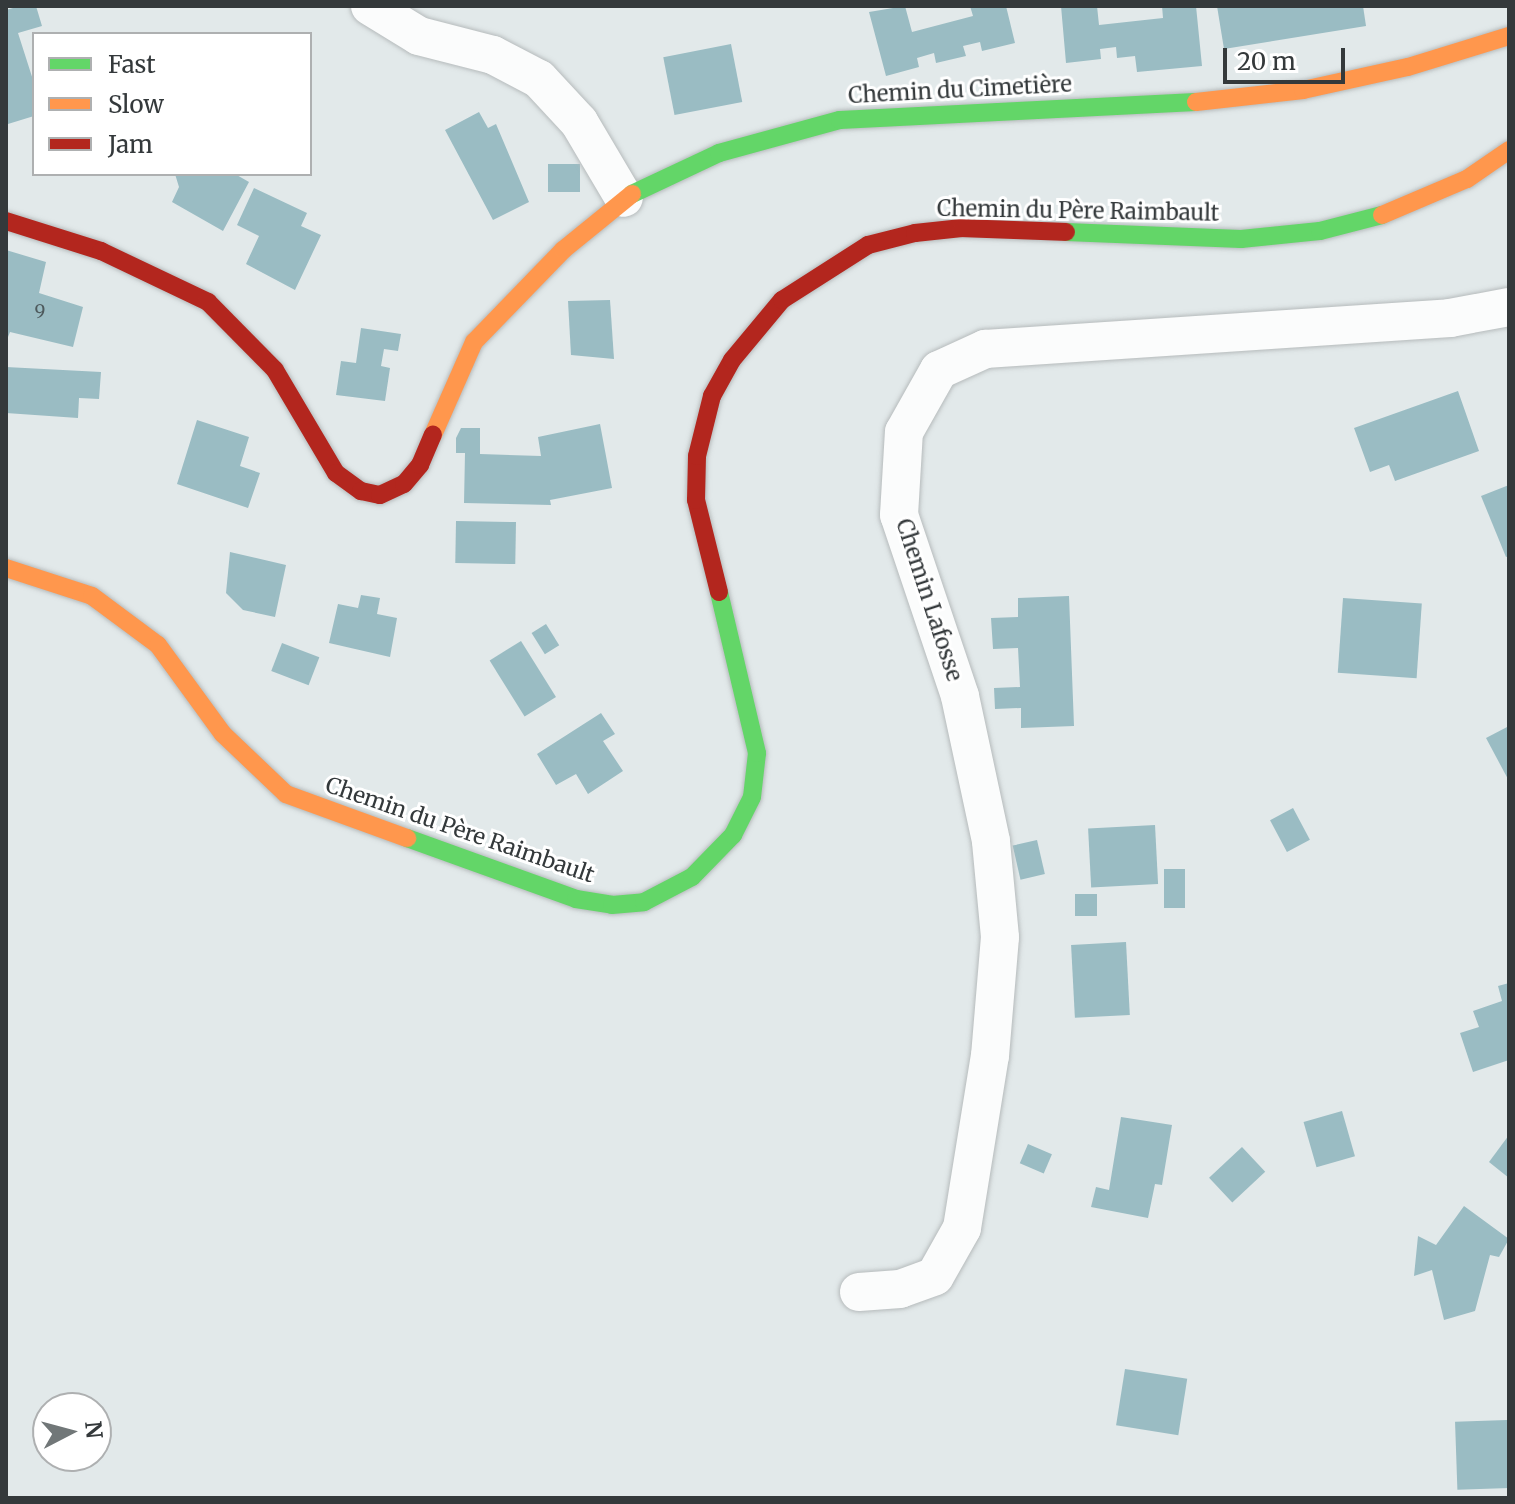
<!DOCTYPE html>
<meta charset="utf-8">
<style>
body{margin:0}
#map{position:relative;width:1515px;height:1504px;overflow:hidden;background:#e2e9ea;font-family:Merriweather,serif}
div>[style]{position:absolute}
.building>*{inset:0;background:#9abcc3;transform-origin:0 0}
.roads{filter:drop-shadow(0 0 2px #b6bbbc) drop-shadow(0 0 2px #b6bbbc)}
.street>*{height:38px;margin:-19px;padding:0 19px;transform-origin:19px;border-radius:19px;background:#fbfcfc}
.fast>*{height:18px;margin:-9px;padding:0 9px;transform-origin:9px;border-radius:9px;background:#63d668}
.slow>*{height:18px;margin:-9px;padding:0 9px;transform-origin:9px;border-radius:9px;background:#ff974d}
.jam>*{height:18px;margin:-9px;padding:0 9px;transform-origin:9px;border-radius:9px;background:#b3261e}
span{translate:-50% -50%;white-space:nowrap;text-align:center;line-height:1.15;-webkit-text-stroke:6px #fff;paint-order:stroke}
.number-label{font-size:18px;color:#4e5a5d}
.number-label span{-webkit-text-stroke-width:0}
.street-label{font-size:22px;color:#34393b}
.frame{position:absolute;inset:0;border:8px solid #34393b;pointer-events:none}
.legend{position:absolute;left:32px;top:32px;width:280px;height:144px;box-sizing:border-box;background:#fff;border:2px solid #aeb0b1;margin:0;padding:10px 14px;list-style:none;font-size:24px;color:#34393b}
.legend li{display:flex;align-items:center;gap:16px;height:40px}
.legend b{width:40px;border:2px solid #aeb0b1}
.north{position:absolute;left:32px;top:1392px;width:80px;height:80px;box-sizing:border-box;background:#fff;border:2px solid #aeb0b1;border-radius:50%;rotate:84deg;font-size:22px;font-weight:700;line-height:32px;text-align:center;color:#34393b}
.north::after{content:'';display:block;margin:auto;width:28px;height:36px;background:#717778;clip-path:polygon(50% 0,100% 100%,50% 72%,0 100%)}
.scale{position:absolute;left:1223px;top:48px;width:122px;height:36px;box-sizing:border-box;border:4px solid #34393b;border-top:0;padding-left:10px;font-size:24px;line-height:28px;white-space:nowrap;color:#34393b;-webkit-text-stroke:6px #fff;paint-order:stroke}
</style>
<div id="map">
<div class="building">
<div style="clip-path:polygon(20px 6px,36px 6px,42px 26px,18px 33px,34px 83px,34px 116px,8px 124px,6px 10px)"></div>
<div style="clip-path:polygon(905px 6px,912px 32px,973px 16px,970px 6px,1006px 6px,1015px 43px,982px 51px,980px 42px,963px 46px,966px 56px,936px 63px,934px 53px,917px 58px,919px 67px,886px 76px,869px 12px)"></div>
<div style="clip-path:polygon(1061px 6px,1097px 6px,1099px 25px,1163px 18px,1162px 6px,1196px 6px,1202px 66px,1137px 72px,1135px 56px,1117px 58px,1116px 47px,1100px 49px,1101px 59px,1066px 63px)"></div>
<div style="clip-path:polygon(1217px 6px,1363px 6px,1366px 26px,1224px 49px)"></div>
<div style="left:731px;top:44px;width:59px;height:69px;rotate:79deg"></div>
<div style="clip-path:polygon(479px 112px,488px 128px,496px 124px,529px 202px,493px 220px,445px 130px)"></div>
<div style="left:548px;top:164px;width:32px;height:28px"></div>
<div style="clip-path:polygon(175px 174px,235px 174px,249px 182px,223px 231px,172px 202px,179px 187px)"></div>
<div style="clip-path:polygon(254px 188px,307px 213px,301px 226px,321px 235px,295px 290px,246px 264px,259px 236px,237px 225px)"></div>
<div style="clip-path:polygon(6px 250px,46px 262px,39px 293px,83px 307px,73px 347px,10px 332px,6px 342px)"></div>
<div style="clip-path:polygon(610px 300px,614px 359px,571px 355px,568px 301px)"></div>
<div style="clip-path:polygon(361px 328px,401px 334px,398px 351px,384px 349px,381px 366px,390px 368px,385px 401px,336px 395px,341px 361px,356px 363px)"></div>
<div style="clip-path:polygon(6px 367px,101px 372px,99px 399px,79px 398px,78px 418px,6px 413px)"></div>
<div style="clip-path:polygon(1458px 391px,1479px 451px,1395px 481px,1389px 465px,1370px 472px,1354px 428px)"></div>
<div style="clip-path:polygon(197px 420px,249px 437px,240px 466px,260px 473px,248px 508px,177px 484px)"></div>
<div style="clip-path:polygon(600px 424px,612px 488px,550px 500px,551px 505px,464px 503px,465px 453px,456px 453px,456px 438px,461px 428px,480px 428px,480px 454px,541px 456px,538px 437px)"></div>
<div style="clip-path:polygon(1509px 485px,1509px 556px,1506px 557px,1481px 496px)"></div>
<div style="left:456px;top:521px;width:60px;height:42px;rotate:1deg"></div>
<div style="clip-path:polygon(230px 552px,286px 565px,275px 617px,243px 610px,226px 593px)"></div>
<div style="clip-path:polygon(361px 595px,380px 598px,377px 614px,397px 618px,390px 657px,329px 643px,338px 604px,358px 608px)"></div>
<div style="clip-path:polygon(1069px 596px,1074px 726px,1021px 728px,1021px 708px,995px 709px,994px 688px,1020px 687px,1018px 648px,993px 649px,991px 618px,1018px 617px,1018px 598px)"></div>
<div style="left:1343px;top:598px;width:79px;height:75px;rotate:4deg"></div>
<div style="left:546px;top:624px;width:25px;height:17px;rotate:58deg"></div>
<div style="left:521px;top:641px;width:66px;height:37px;rotate:58deg"></div>
<div style="left:282px;top:643px;width:40px;height:30px;rotate:21deg"></div>
<div style="clip-path:polygon(601px 713px,615px 734px,603px 741px,623px 771px,588px 794px,576px 774px,556px 785px,537px 754px)"></div>
<div style="clip-path:polygon(1509px 726px,1509px 781px,1486px 738px)"></div>
<div style="left:1293px;top:808px;width:36px;height:26px;rotate:62deg"></div>
<div style="left:1155px;top:825px;width:59px;height:67px;rotate:87deg"></div>
<div style="left:1037px;top:840px;width:35px;height:25px;rotate:77deg"></div>
<div style="left:1164px;top:869px;width:21px;height:39px"></div>
<div style="left:1075px;top:894px;width:22px;height:22px"></div>
<div style="left:1126px;top:942px;width:73px;height:55px;rotate:87deg"></div>
<div style="clip-path:polygon(1509px 983px,1509px 1060px,1473px 1072px,1460px 1033px,1479px 1027px,1473px 1011px,1502px 1001px,1498px 986px)"></div>
<div style="left:1342px;top:1111px;width:47px;height:40px;rotate:74deg"></div>
<div style="clip-path:polygon(1121px 1117px,1172px 1125px,1162px 1185px,1155px 1184px,1148px 1218px,1091px 1207px,1096px 1187px,1109px 1190px)"></div>
<div style="clip-path:polygon(1509px 1135px,1509px 1178px,1489px 1162px)"></div>
<div style="left:1028px;top:1144px;width:26px;height:21px;rotate:23deg"></div>
<div style="left:1242px;top:1147px;width:34px;height:45px;rotate:47deg"></div>
<div style="clip-path:polygon(1464px 1206px,1509px 1239px,1499px 1257px,1490px 1255px,1475px 1311px,1444px 1320px,1432px 1270px,1414px 1276px,1418px 1236px,1436px 1245px)"></div>
<div style="left:1125px;top:1369px;width:63px;height:57px;rotate:9deg"></div>
<div style="left:1507px;top:1420px;width:68px;height:52px;rotate:88deg"></div>
</div>
<div class="roads">
<div class="street">
<div style="left:370px;top:6px;width:57px;rotate:31.5deg"></div>
<div style="left:419px;top:36px;width:76px;rotate:14.4deg"></div>
<div style="left:493px;top:55px;width:52px;rotate:27.6deg"></div>
<div style="left:539px;top:79px;width:59px;rotate:47.1deg"></div>
<div style="left:579px;top:122px;width:88px;rotate:59.4deg"></div>
<div style="left:859px;top:1292px;width:41px;rotate:-4.2deg"></div>
<div style="left:900px;top:1289px;width:37px;rotate:-20deg"></div>
<div style="left:935px;top:1276px;width:55px;rotate:-60.6deg"></div>
<div style="left:962px;top:1228px;width:174px;rotate:-80.8deg"></div>
<div style="left:990px;top:1056px;width:119px;rotate:-85.2deg"></div>
<div style="left:1000px;top:937px;width:96px;rotate:-95.4deg"></div>
<div style="left:991px;top:841px;width:148px;rotate:-102.1deg"></div>
<div style="left:960px;top:696px;width:191px;rotate:-108.6deg"></div>
<div style="left:899px;top:515px;width:83px;rotate:-86.6deg"></div>
<div style="left:904px;top:432px;width:71px;rotate:-60.6deg"></div>
<div style="left:939px;top:370px;width:51px;rotate:-24.5deg"></div>
<div style="left:985px;top:349px;width:466px;rotate:-3.8deg"></div>
<div style="left:1450px;top:318px;width:60px;rotate:-10.6deg"></div>
</div>
<div class="fast">
<div style="left:632px;top:194px;width:96px;rotate:-25.2deg"></div>
<div style="left:719px;top:153px;width:125px;rotate:-15.3deg"></div>
<div style="left:840px;top:120px;width:356px;rotate:-2.9deg"></div>
<div style="left:1066px;top:232px;width:175px;rotate:2.3deg"></div>
<div style="left:1241px;top:239px;width:79px;rotate:-5.8deg"></div>
<div style="left:1320px;top:231px;width:64px;rotate:-14.5deg"></div>
<div style="left:407px;top:838px;width:180px;rotate:19.8deg"></div>
<div style="left:576px;top:899px;width:36px;rotate:9deg"></div>
<div style="left:612px;top:905px;width:32px;rotate:-5deg"></div>
<div style="left:644px;top:902px;width:54px;rotate:-27.5deg"></div>
<div style="left:692px;top:877px;width:59px;rotate:-45.7deg"></div>
<div style="left:733px;top:835px;width:42px;rotate:-63.4deg"></div>
<div style="left:752px;top:797px;width:44px;rotate:-83.5deg"></div>
<div style="left:757px;top:753px;width:165px;rotate:-103.3deg"></div>
</div>
<div class="slow">
<div style="left:1196px;top:102px;width:108px;rotate:-6.4deg"></div>
<div style="left:1303px;top:90px;width:107px;rotate:-12.4deg"></div>
<div style="left:1408px;top:67px;width:106px;rotate:-17.1deg"></div>
<div style="left:1382px;top:215px;width:92px;rotate:-23deg"></div>
<div style="left:1467px;top:179px;width:51px;rotate:-34.6deg"></div>
<div style="left:433px;top:435px;width:102px;rotate:-66.2deg"></div>
<div style="left:474px;top:342px;width:128px;rotate:-45.9deg"></div>
<div style="left:563px;top:250px;width:89px;rotate:-39.1deg"></div>
<div style="left:6px;top:568px;width:90px;rotate:18deg"></div>
<div style="left:92px;top:596px;width:82px;rotate:36.6deg"></div>
<div style="left:158px;top:645px;width:110px;rotate:53.9deg"></div>
<div style="left:223px;top:734px;width:87px;rotate:43.6deg"></div>
<div style="left:286px;top:794px;width:129px;rotate:20deg"></div>
</div>
<div class="jam">
<div style="left:6px;top:221px;width:100px;rotate:17.5deg"></div>
<div style="left:101px;top:251px;width:119px;rotate:25.5deg"></div>
<div style="left:208px;top:302px;width:95px;rotate:45.4deg"></div>
<div style="left:275px;top:370px;width:120px;rotate:59.4deg"></div>
<div style="left:336px;top:473px;width:31px;rotate:36deg"></div>
<div style="left:361px;top:491px;width:19px;rotate:12deg"></div>
<div style="left:380px;top:495px;width:26px;rotate:-25deg"></div>
<div style="left:404px;top:484px;width:25px;rotate:-50deg"></div>
<div style="left:420px;top:465px;width:33px;rotate:-67deg"></div>
<div style="left:719px;top:592px;width:95px;rotate:-104deg"></div>
<div style="left:696px;top:500px;width:44px;rotate:-88.7deg"></div>
<div style="left:697px;top:456px;width:62px;rotate:-76deg"></div>
<div style="left:712px;top:396px;width:41px;rotate:-60.9deg"></div>
<div style="left:732px;top:360px;width:78px;rotate:-50.2deg"></div>
<div style="left:782px;top:300px;width:102px;rotate:-32.6deg"></div>
<div style="left:868px;top:245px;width:49px;rotate:-14.3deg"></div>
<div style="left:915px;top:233px;width:47px;rotate:-6.1deg"></div>
<div style="left:962px;top:228px;width:104px;rotate:2.2deg"></div>
</div>
</div>
<div class="number-label">
<span style="left:40px;top:311px">9</span>
</div>
<div class="street-label">
<span style="left:960px;top:90px;rotate:-3deg">Chemin du Cimetière</span>
<span style="left:1078px;top:211px;rotate:1deg">Chemin du Père Raimbault</span>
<span style="left:929px;top:600px;rotate:72deg">Chemin Lafosse</span>
<span style="left:460px;top:830px;rotate:19deg">Chemin du Père Raimbault</span>
</div>
<div class="frame"></div>
<ul class="legend">
<li><b style="height:10px;background:#63d668"></b>Fast</li>
<li><b style="height:10px;background:#ff974d"></b>Slow</li>
<li><b style="height:10px;background:#b3261e"></b>Jam</li>
</ul>
<div class="north">N</div>
<div class="scale">20 m</div>
</div>
